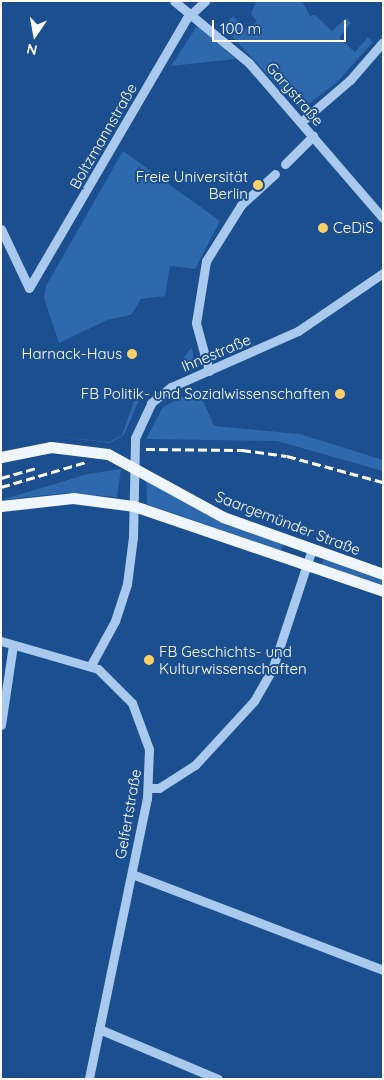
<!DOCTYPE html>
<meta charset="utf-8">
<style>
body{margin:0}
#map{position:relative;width:384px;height:1080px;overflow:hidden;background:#1b4f8f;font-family:Quicksand,sans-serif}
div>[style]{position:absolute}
.green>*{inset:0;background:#2e69ad}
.minor>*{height:9px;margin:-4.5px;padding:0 4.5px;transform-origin:4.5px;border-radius:4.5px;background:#a9c9ee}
.major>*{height:11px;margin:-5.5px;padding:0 5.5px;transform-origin:5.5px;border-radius:5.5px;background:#f0f6ff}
.rail>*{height:2.5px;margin-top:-1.25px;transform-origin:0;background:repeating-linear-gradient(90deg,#fff 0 9px,transparent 0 13px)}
.dots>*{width:14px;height:14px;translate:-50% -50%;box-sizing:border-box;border:2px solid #1b4f8f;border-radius:50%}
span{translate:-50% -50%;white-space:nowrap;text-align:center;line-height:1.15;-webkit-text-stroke:4px #1b4f8f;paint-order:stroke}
.street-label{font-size:15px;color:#fff}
.poi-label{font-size:15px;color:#fff}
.right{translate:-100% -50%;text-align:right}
.left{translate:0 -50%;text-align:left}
.frame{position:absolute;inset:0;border:2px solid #fff;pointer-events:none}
.north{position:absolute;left:10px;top:10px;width:50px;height:50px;-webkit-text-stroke:4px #1b4f8f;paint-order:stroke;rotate:192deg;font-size:14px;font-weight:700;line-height:20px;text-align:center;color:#fff}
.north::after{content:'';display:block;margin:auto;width:18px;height:22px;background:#fff;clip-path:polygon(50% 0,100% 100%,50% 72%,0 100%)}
.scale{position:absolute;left:212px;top:20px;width:134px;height:22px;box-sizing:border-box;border:2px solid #fff;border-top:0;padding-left:6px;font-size:15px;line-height:18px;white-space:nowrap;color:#fff;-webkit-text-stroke:4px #1b4f8f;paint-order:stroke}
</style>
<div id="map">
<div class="green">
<div style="clip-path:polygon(256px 1px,302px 1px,310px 16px,315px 15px,332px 31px,346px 18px,351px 23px,339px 38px,355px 52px,368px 37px,373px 42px,337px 82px,301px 110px,223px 27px,233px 16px,247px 30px,257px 21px,251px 14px)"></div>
<div style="clip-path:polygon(197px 26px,221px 46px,235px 59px,171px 66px)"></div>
<div style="clip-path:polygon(123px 151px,220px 221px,195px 269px,170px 266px,165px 296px,141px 299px,131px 315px,107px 320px,59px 343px,44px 298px,46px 286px)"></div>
<div style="clip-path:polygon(192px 347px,194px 361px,180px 368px,184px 357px)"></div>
<div style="clip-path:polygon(198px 389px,214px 426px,300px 434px,383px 460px,383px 471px,277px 441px,146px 439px,163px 407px)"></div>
<div style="clip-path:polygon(139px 400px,124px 435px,109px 443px,57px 436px,109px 442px,122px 435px,134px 401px)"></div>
<div style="clip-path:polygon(121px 469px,117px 497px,66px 493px,1px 500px,88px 474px)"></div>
<div style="clip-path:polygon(146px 478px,214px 518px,283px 544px,281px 551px,147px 504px)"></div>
<div style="clip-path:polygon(324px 558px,383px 579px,383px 586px,321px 565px)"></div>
</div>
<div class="minor">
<div style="left:174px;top:1px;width:97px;rotate:39.6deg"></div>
<div style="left:249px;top:63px;width:205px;rotate:49.2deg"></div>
<div style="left:301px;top:122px;width:65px;rotate:-40.6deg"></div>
<div style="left:350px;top:80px;width:50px;rotate:-49deg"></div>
<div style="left:285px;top:164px;width:40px;rotate:-45deg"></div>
<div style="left:1px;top:229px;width:65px;rotate:64.6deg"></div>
<div style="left:29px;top:288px;width:313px;rotate:-59.7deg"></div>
<div style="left:187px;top:18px;width:25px;rotate:-43deg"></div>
<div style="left:209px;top:371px;width:50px;rotate:-105.2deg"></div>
<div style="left:196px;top:323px;width:63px;rotate:-80.8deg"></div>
<div style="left:206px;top:261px;width:66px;rotate:-58deg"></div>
<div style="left:241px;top:205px;width:46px;rotate:-42.4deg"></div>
<div style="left:1px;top:641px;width:101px;rotate:16.1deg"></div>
<div style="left:98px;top:669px;width:48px;rotate:45deg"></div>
<div style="left:132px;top:703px;width:49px;rotate:69.7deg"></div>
<div style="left:149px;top:749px;width:49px;rotate:92.3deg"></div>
<div style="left:147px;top:798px;width:287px;rotate:101.7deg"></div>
<div style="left:91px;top:665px;width:50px;rotate:-61.4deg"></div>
<div style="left:115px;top:621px;width:39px;rotate:-72deg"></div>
<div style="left:127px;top:584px;width:47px;rotate:-82.7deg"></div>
<div style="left:133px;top:537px;width:99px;rotate:-88.8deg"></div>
<div style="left:135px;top:438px;width:38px;rotate:-65deg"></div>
<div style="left:151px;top:403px;width:26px;rotate:-39deg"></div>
<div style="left:171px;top:387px;width:139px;rotate:-23.8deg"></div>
<div style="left:298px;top:331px;width:103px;rotate:-34.3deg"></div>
<div style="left:1px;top:725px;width:81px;rotate:-81.5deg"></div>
<div style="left:149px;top:788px;width:10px"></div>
<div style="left:159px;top:788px;width:43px;rotate:-32.6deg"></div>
<div style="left:195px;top:765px;width:87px;rotate:-47.3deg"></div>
<div style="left:254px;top:701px;width:36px;rotate:-60deg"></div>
<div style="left:272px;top:670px;width:127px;rotate:-71.7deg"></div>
<div style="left:132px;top:874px;width:269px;rotate:20.9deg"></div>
<div style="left:99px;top:1029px;width:129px;rotate:22.8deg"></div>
</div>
<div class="major">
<div style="left:1px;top:457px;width:51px;rotate:-11.3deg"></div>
<div style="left:51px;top:447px;width:57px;rotate:7deg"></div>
<div style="left:108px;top:454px;width:131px;rotate:28.7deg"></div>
<div style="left:223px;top:517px;width:170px;rotate:19.6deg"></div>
<div style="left:1px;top:506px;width:72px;rotate:-6.3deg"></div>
<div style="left:73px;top:498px;width:62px;rotate:7.5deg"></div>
<div style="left:134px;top:506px;width:263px;rotate:18.8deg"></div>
</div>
<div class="rail">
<div style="left:146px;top:449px;width:96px;rotate:0.6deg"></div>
<div style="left:242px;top:450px;width:45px;rotate:7.6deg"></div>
<div style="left:287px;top:456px;width:99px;rotate:15.2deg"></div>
<div style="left:1px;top:478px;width:36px;rotate:-16deg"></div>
<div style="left:1px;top:487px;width:89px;rotate:-16.4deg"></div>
</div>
<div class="dots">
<div style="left:258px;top:185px;background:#ffd166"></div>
<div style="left:323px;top:228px;background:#ffd166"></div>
<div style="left:132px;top:354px;background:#ffd166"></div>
<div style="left:340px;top:394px;background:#ffd166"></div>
<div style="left:149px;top:660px;background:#ffd166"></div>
</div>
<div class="street-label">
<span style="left:295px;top:94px;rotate:49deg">Garystraße</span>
<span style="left:103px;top:136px;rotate:-60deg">Boltzmannstraße</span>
<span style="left:216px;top:353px;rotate:-23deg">Ihnestraße</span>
<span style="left:288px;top:523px;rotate:21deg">Saargemünder Straße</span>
<span style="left:128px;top:814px;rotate:-80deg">Gelfertstraße</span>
</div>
<div class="poi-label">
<span class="right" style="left:248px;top:185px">Freie Universität<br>Berlin</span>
<span class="left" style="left:333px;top:228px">CeDiS</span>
<span class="right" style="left:122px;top:354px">Harnack-Haus</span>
<span class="right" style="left:330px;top:394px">FB Politik- und Sozialwissenschaften</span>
<span class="left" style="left:159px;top:660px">FB Geschichts- und<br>Kulturwissenschaften</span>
</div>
<div class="frame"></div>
<div class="north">N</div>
<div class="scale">100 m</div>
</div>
